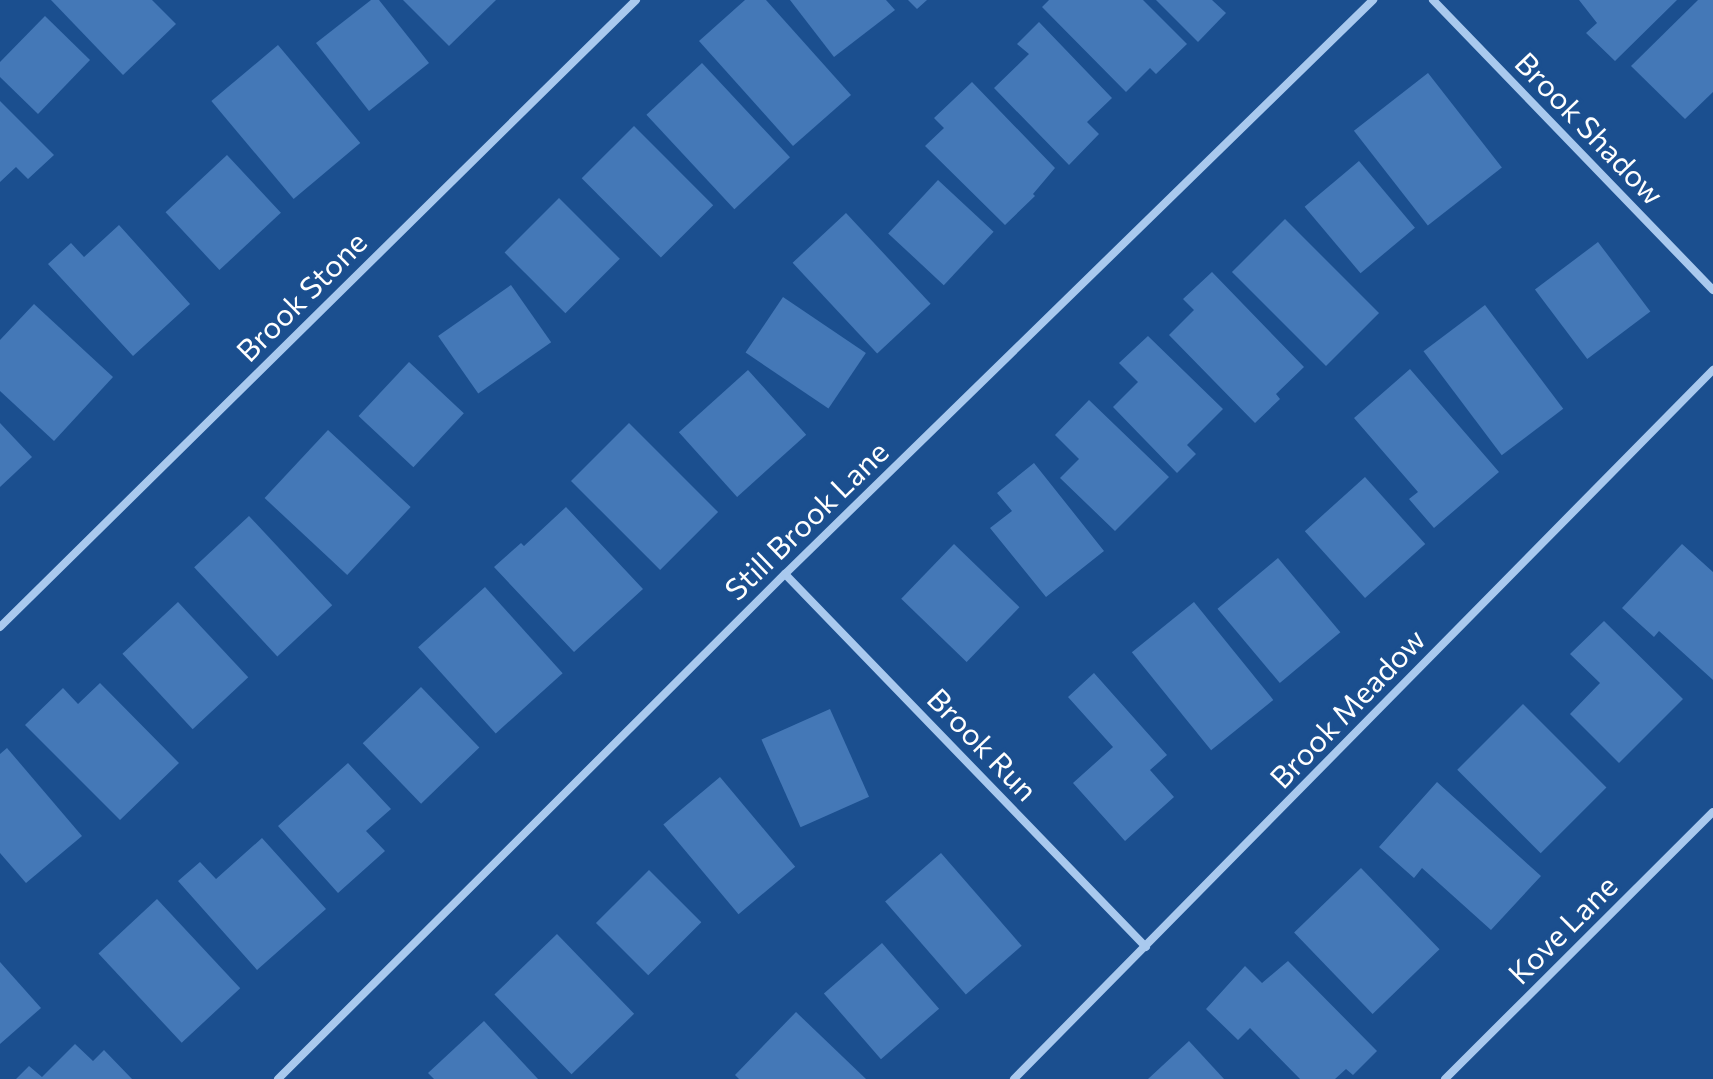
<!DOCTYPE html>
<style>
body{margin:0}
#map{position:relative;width:1713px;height:1079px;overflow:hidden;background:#1b4f8f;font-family:Commissioner,sans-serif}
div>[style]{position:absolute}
.building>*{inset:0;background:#4478b7;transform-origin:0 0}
.street>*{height:8px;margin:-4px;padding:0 4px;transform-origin:4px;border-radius:4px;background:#a9c9ee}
span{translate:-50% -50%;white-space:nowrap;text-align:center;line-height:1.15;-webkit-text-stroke:7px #1b4f8f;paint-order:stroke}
.street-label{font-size:30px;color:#fff}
</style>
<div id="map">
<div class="building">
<div style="clip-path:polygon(51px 0,152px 0,176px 24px,123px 75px)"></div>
<div style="clip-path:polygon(371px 0,379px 0,429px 63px,369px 111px,316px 43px)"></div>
<div style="clip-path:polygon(403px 0,496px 0,449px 46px)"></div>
<div style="clip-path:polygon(745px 0,766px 0,851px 95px,793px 146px,699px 41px)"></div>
<div style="clip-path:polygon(790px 0,886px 0,895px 10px,834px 57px)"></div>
<div style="clip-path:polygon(908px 0,927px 0,917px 9px)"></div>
<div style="clip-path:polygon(1049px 0,1143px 0,1187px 44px,1156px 74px,1150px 68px,1126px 92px,1042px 7px)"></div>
<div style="clip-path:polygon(1156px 0,1212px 0,1226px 13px,1198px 42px)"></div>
<div style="clip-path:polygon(1579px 0,1677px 0,1615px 61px,1586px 33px,1597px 23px)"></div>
<div style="clip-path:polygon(1698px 0,1713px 0,1713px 92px,1685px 119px,1631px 66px)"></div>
<div style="clip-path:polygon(45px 16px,90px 60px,38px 114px,0 77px,0 62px)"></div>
<div style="clip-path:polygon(1039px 22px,1112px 98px,1087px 122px,1099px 134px,1069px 165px,994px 88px,1029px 54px,1017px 44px)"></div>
<div style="left:278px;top:45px;width:128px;height:87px;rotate:50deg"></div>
<div style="left:702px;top:63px;width:129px;height:76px;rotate:47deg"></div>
<div style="left:1428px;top:73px;width:120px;height:94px;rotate:52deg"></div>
<div style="clip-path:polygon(972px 82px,1055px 168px,1033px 194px,1035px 196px,1005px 225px,925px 146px,944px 128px,934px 118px)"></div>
<div style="clip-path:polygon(0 101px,54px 155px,28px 179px,16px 167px,0 182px)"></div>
<div style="left:634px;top:126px;width:112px;height:74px;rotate:45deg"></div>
<div style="left:227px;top:155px;width:79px;height:84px;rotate:47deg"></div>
<div style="left:1359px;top:161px;width:87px;height:71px;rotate:50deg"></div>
<div style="left:938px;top:180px;width:76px;height:73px;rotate:43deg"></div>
<div style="left:559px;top:198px;width:86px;height:77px;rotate:45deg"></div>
<div style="left:846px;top:213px;width:124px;height:73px;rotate:47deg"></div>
<div style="left:1285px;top:219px;width:133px;height:75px;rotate:45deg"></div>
<div style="clip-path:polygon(119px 225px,190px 304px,133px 356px,48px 264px,71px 243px,84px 257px)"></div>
<div style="left:1598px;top:242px;width:87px;height:79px;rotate:53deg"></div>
<div style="clip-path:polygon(1212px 272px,1304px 367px,1276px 394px,1280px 399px,1255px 423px,1169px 335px,1194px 310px,1183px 299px)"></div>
<div style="left:511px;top:285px;width:70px;height:89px;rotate:55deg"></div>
<div style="left:783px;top:297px;width:100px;height:67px;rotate:34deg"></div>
<div style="clip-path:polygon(34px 304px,113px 377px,54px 441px,0 391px,0 340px)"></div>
<div style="left:1485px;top:305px;width:130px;height:77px;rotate:53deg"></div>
<div style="clip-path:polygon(1148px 336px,1223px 409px,1187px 445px,1196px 454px,1177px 473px,1113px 407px,1138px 382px,1119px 363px)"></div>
<div style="left:409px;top:362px;width:75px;height:74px;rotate:43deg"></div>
<div style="clip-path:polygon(1410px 369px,1499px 472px,1434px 528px,1409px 499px,1418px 492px,1354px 418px)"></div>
<div style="left:748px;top:370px;width:87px;height:93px;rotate:48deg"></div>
<div style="clip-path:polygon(1089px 400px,1169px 477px,1115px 531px,1060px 478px,1079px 459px,1055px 435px)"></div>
<div style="clip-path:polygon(0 423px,32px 457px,0 487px)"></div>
<div style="left:629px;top:423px;width:126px;height:82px;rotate:45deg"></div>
<div style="left:328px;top:430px;width:113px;height:93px;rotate:43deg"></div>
<div style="clip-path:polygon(1034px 463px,1104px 551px,1046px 597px,990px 528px,1012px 511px,997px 493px)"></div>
<div style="left:1365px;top:477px;width:90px;height:81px;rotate:48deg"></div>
<div style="clip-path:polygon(566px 507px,643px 589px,574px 652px,494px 567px,521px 543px,524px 546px)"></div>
<div style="left:249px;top:516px;width:122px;height:75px;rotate:47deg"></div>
<div style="left:954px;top:544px;width:91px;height:76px;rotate:44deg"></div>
<div style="clip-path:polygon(1682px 544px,1713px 572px,1713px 680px,1659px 631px,1654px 637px,1622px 608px)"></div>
<div style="left:1278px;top:558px;width:97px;height:79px;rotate:50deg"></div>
<div style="left:485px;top:587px;width:116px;height:90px;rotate:48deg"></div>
<div style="left:178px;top:602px;width:103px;height:76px;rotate:47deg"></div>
<div style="left:1194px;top:602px;width:126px;height:80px;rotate:51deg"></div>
<div style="clip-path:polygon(1604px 621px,1683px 699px,1619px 763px,1570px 714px,1600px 683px,1570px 654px)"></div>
<div style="clip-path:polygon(1094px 673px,1167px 755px,1150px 770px,1174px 797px,1125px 841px,1073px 783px,1113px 747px,1068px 697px)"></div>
<div style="clip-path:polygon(100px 683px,179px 763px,120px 820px,25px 725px,63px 688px,78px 704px)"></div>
<div style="left:421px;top:687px;width:84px;height:81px;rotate:46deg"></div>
<div style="left:1523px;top:704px;width:118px;height:93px;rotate:45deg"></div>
<div style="left:830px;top:709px;width:96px;height:75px;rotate:66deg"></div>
<div style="clip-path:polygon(7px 748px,82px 836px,26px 883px,0 853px,0 754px)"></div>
<div style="clip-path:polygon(348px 763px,391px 809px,366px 831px,385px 851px,338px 893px,278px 826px)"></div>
<div style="left:720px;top:777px;width:117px;height:74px;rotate:50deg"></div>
<div style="clip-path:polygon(1437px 782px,1541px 876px,1491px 930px,1422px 868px,1414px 878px,1379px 847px)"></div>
<div style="clip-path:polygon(262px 838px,326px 909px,257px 970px,178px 881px,200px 862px,216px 879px)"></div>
<div style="left:941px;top:853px;width:123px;height:74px;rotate:49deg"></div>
<div style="left:1361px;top:868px;width:113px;height:93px;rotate:46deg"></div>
<div style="left:649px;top:870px;width:74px;height:75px;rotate:45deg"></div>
<div style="left:157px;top:899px;width:122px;height:80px;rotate:47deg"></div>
<div style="left:557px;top:934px;width:111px;height:87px;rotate:46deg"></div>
<div style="left:882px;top:943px;width:87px;height:77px;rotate:49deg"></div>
<div style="clip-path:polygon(1288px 961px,1377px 1051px,1353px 1075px,1346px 1069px,1335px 1079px,1300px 1079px,1250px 1028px,1238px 1040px,1206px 1009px,1245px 966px,1262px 983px)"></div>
<div style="clip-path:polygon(0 962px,41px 1008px,0 1044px)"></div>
<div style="clip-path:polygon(796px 1012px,866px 1079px,739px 1079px,735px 1075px)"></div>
<div style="clip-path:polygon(484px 1021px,538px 1079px,434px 1079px,428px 1073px)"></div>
<div style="clip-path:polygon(1189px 1041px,1224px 1079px,1148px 1079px)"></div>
<div style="clip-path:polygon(75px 1044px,93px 1061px,104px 1050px,132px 1079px,16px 1079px,29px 1066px,42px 1077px)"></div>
</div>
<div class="street">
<div style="left:1433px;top:0;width:403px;rotate:46deg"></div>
<div style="left:785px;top:574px;width:519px;rotate:45.94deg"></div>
<div style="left:0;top:627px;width:893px;rotate:-44.59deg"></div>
<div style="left:278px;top:1079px;width:716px;rotate:-44.89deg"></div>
<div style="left:785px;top:574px;width:822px;rotate:-44.31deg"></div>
<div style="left:1014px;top:1079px;width:996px;rotate:-45.41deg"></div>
<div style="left:1445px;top:1079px;width:378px;rotate:-44.9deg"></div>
</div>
<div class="street-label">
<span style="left:1590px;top:128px;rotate:46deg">Brook Shadow</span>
<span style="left:301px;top:296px;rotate:-45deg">Brook Stone</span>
<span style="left:806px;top:520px;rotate:-44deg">Still Brook Lane</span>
<span style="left:1347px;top:708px;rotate:-46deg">Brook Meadow</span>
<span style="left:983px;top:744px;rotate:46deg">Brook Run</span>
<span style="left:1562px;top:929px;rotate:-45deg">Kove Lane</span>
</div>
</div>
